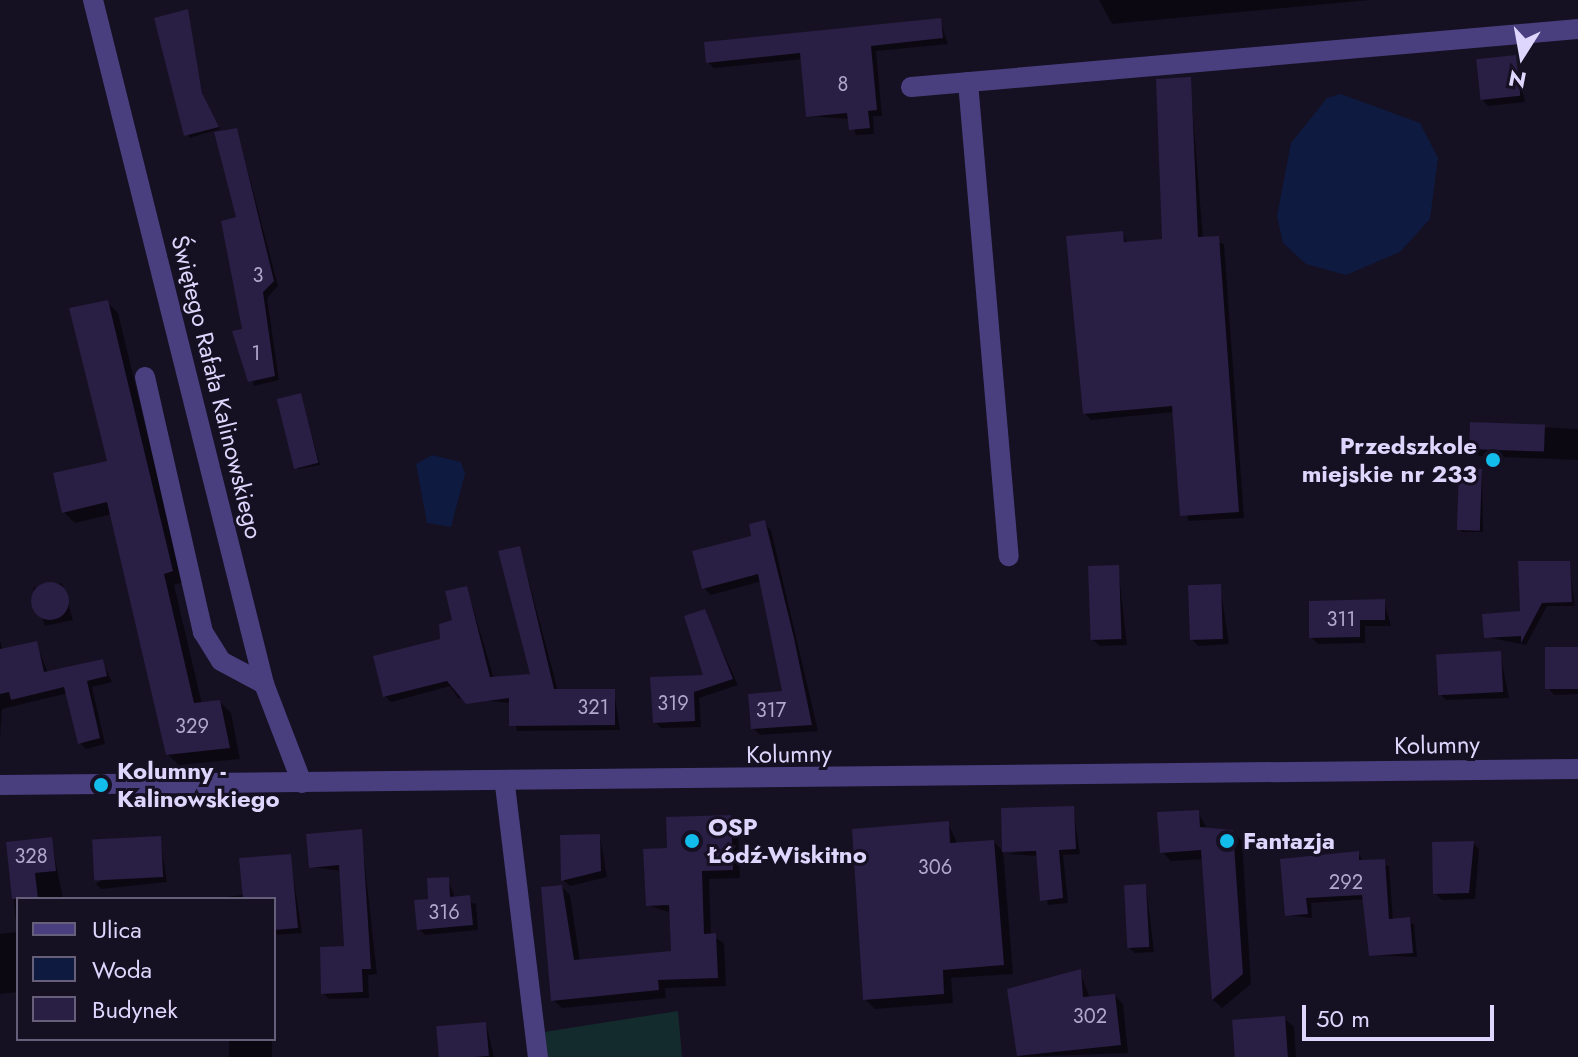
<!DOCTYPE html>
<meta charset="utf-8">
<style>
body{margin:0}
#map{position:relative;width:1578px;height:1057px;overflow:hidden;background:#161023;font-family:Jost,sans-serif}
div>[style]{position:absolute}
.green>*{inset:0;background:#142b2d}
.water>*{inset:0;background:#0e1a3f}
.shadow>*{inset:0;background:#0007;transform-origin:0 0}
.building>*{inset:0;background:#291e43;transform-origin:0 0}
.round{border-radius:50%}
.minor>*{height:20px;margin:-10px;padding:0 10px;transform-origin:10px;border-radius:10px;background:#493f7e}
.dots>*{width:22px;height:22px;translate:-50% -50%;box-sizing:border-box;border:4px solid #161023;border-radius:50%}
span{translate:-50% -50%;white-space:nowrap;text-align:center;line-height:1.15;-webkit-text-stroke:6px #161023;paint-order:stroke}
.number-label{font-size:20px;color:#b1a8ce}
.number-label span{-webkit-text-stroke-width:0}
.street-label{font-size:24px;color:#ded6fc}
.poi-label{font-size:24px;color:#ded6fc;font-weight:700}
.right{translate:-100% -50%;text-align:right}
.left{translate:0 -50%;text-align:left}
.legend{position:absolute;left:16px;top:897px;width:260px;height:144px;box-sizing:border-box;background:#161023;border:2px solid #665f7a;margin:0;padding:10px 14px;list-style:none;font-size:24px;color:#ded6fc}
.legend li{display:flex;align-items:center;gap:16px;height:40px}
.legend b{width:40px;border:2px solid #665f7a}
.north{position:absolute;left:1482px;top:16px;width:80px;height:80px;-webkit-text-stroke:6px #161023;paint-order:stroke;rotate:191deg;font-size:22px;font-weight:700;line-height:32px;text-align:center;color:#ded6fc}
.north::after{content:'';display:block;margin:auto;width:28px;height:36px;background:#ded6fc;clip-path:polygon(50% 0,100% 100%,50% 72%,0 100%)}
.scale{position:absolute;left:1302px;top:1005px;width:192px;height:36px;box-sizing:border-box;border:4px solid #ded6fc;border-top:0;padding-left:10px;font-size:24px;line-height:28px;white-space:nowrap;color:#ded6fc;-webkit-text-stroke:6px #161023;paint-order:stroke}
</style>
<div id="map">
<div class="green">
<div style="clip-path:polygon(678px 1011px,682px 1057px,545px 1057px,544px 1032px)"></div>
</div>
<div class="water">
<div style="clip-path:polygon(1341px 94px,1420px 123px,1438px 158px,1430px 219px,1400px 252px,1346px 275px,1306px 264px,1283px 243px,1277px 216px,1291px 143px,1327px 98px)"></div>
<div style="clip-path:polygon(432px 455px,461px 462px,465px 474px,451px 527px,427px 523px,416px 464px)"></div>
</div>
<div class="shadow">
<div style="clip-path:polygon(1099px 0,1370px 0,1112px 24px)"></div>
<div style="clip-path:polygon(187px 11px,203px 97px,220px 129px,189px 138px)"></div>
<div style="clip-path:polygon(940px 20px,948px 44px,876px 51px,882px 116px,873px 116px,874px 134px,856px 135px,850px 119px,808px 116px,803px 59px,714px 68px,708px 62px)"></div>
<div style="clip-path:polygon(1515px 57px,1525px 102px,1488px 106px,1482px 99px)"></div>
<div style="clip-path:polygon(1190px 79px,1203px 239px,1224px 244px,1244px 518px,1188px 521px,1174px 412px,1091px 420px,1085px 414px,1122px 233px,1128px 244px,1164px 241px)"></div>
<div style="clip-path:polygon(237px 130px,278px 286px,267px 298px,279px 380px,254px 386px,244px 331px)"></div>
<div style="clip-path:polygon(107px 302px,118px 313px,183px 582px,174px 585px,202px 704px,220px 702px,231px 713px,240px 759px,179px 765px,167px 754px,112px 514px,75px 523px,64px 512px,109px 463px)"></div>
<div style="clip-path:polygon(301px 395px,320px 465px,298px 469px,296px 466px)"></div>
<div style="clip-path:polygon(1472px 424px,1578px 429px,1578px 460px,1479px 456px,1471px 448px)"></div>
<div style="clip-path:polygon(1482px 471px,1483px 532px,1462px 532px,1459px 529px)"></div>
<div style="clip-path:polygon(764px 523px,771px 530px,818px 731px,760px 735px,753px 728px,784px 692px,762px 581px,711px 595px,704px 588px)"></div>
<div style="clip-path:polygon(520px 548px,558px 691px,614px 691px,620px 730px,517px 731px,511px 703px,458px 698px,450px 686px,391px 702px,385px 696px,442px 641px,467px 588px,494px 679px,533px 676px)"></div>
<div style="clip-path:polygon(1569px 563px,1575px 606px,1547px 606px,1526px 645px,1486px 637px,1522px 613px)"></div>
<div style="clip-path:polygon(1118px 567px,1127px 645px,1100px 646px,1093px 640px)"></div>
<div style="clip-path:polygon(62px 583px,73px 620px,45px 626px,33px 588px)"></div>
<div style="clip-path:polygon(1220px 586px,1229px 644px,1198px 646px,1192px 639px)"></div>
<div style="clip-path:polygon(1384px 601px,1391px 626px,1365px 626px,1365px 643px,1318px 644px,1311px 637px)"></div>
<div style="clip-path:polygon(704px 611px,738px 685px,699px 698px,701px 727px,661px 728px,655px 722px,706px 677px)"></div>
<div style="clip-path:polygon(0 641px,3px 651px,36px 643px,48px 673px,102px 661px,112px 682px,92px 687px,105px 744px,86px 749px,80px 743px,68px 693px,2px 709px,0 738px)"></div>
<div style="clip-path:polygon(1578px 649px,1578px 694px,1554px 695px,1548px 688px)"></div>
<div style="clip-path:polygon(1500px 653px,1509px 698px,1446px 700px,1440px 694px)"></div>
<div style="clip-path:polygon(1073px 808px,1080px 854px,1063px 855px,1068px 903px,1048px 905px,1038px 856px,1007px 854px,1046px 848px,1004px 851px)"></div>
<div style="clip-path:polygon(1198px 812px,1207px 829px,1232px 832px,1242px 841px,1251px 984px,1222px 1008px,1213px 1000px,1204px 859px,1171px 861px,1162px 852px)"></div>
<div style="clip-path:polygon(730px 817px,738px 826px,740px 878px,709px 879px,711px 935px,724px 943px,726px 986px,665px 988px,666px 998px,562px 1008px,553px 1000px,562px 887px,570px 895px,580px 961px,673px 953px,671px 913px,648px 905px,669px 850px)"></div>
<div style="clip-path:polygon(948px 823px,958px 845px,994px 842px,1003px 851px,1013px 974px,951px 978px,953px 1003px,875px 1009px,865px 999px)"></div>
<div style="clip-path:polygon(361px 831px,377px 974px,368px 975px,369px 998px,329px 999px,323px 993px,346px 948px,341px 871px,311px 867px)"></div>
<div style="clip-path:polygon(600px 836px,607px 877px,570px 886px,563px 880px)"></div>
<div style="clip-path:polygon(160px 838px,167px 882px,101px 889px,96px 884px)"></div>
<div style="clip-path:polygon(51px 839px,63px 899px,18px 899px,18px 992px,0 994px,0 934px,17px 932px,8px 844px)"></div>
<div style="clip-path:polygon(1473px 843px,1479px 849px,1475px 899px,1442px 900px,1435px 893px)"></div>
<div style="clip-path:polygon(1358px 853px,1364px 862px,1389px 866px,1393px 920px,1414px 924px,1417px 957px,1371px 955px,1365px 899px,1311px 903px,1312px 918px,1287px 915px,1282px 860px)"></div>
<div style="clip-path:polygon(290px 856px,302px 933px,274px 935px,274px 899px,205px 899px,244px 895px)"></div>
<div style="clip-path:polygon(448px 879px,455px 898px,476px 904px,478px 930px,425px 935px,419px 929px)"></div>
<div style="clip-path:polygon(1146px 886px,1154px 952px,1135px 953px,1128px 947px)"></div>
<div style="clip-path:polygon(1080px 972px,1090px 998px,1115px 996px,1123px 1004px,1128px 1053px,1020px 1057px)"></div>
<div style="clip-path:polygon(1284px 1018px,1294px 1027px,1296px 1057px,1237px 1057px)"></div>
<div style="clip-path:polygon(486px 1024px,494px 1057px,441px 1057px,438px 1028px)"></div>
<div style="left:229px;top:1039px;width:43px;height:18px"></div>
</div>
<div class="building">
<div style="clip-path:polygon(188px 9px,202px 93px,219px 127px,184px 136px,154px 18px)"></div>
<div style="clip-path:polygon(941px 18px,943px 38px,871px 46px,877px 110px,868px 111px,870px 128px,849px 130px,847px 113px,806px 117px,800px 53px,706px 63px,704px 42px)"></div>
<div style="left:1516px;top:55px;width:41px;height:40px;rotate:84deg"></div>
<div style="clip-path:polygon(1191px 77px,1198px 237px,1219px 236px,1239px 512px,1180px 516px,1172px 406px,1083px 414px,1066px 236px,1123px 231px,1124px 242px,1162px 239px,1156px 79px)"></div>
<div style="clip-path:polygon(237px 128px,274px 281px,263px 292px,275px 376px,248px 382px,232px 331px,242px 329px,221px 221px,236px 217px,214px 132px)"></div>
<div style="clip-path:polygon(108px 300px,173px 571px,164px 574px,194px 703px,220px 700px,230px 748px,166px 755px,107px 502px,62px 513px,53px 473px,107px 461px,69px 308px)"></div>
<div style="left:301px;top:393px;width:72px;height:25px;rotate:76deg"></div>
<div style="left:1470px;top:422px;width:75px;height:27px;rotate:2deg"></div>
<div style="left:1459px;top:468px;width:23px;height:62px;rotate:2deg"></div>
<div style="clip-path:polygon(765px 520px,794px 638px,812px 725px,751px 729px,748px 694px,782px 691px,758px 574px,702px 589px,692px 551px,751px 536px,749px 524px)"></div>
<div style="clip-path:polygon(520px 546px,554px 689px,615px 689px,615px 725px,509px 726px,509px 698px,466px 704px,447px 681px,383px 697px,373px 656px,440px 639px,439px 624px,452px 620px,445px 591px,467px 586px,490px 677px,530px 674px,498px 551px)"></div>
<div style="clip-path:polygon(1518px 561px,1570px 561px,1572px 602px,1542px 603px,1521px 643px,1521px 636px,1484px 638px,1482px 614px,1520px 611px)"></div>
<div style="left:1119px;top:565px;width:74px;height:31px;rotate:88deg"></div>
<div class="round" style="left:31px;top:582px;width:38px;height:38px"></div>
<div style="left:1221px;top:584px;width:55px;height:33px;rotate:88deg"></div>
<div style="clip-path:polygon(1385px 599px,1385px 620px,1360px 620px,1360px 637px,1309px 638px,1309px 601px)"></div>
<div style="clip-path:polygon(705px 609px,733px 679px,694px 692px,695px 721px,653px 723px,650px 677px,703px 675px,684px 616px)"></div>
<div style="clip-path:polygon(37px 641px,44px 672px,103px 659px,107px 676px,87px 681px,100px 738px,78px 744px,64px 687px,11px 700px,9px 692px,0 694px,0 649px)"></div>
<div style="left:1545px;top:647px;width:33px;height:42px"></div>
<div style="left:1501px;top:651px;width:41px;height:65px;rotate:87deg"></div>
<div style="clip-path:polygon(1074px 806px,1076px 849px,1059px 850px,1063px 898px,1040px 901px,1036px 851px,1002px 852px,1001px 808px)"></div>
<div style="clip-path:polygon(1199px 810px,1200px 827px,1233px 830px,1243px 974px,1212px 1000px,1201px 850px,1160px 853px,1157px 812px)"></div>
<div style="clip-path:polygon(731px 815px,733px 870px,702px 871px,704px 934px,716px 933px,718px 978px,658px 980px,659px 990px,551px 1001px,541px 887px,562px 885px,574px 960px,671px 951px,669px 905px,646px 906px,643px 849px,667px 848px,666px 817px)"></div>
<div style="clip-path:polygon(949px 821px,950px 843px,994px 840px,1004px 965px,943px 970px,944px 994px,863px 1000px,852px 829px)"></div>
<div style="clip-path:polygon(362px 829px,371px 969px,362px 969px,363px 992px,321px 994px,320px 947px,344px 946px,339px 865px,309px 868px,306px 834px)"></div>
<div style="clip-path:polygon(600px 834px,601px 871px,561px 881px,560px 835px)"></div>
<div style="left:161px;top:836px;width:41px;height:69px;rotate:87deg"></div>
<div style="clip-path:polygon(52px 837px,56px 871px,35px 873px,38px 899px,12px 899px,6px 842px)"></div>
<div style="clip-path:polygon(1474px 841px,1469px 893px,1433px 894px,1432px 842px)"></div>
<div style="clip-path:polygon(1359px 851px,1359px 860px,1385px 859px,1389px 919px,1410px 917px,1413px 953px,1369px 956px,1362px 895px,1306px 898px,1308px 914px,1285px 916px,1280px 859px)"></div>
<div style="clip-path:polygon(291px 854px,298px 928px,274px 930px,274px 899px,243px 899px,239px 858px)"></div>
<div style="clip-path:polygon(449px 877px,450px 897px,470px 895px,473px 925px,417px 930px,414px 900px,428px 899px,427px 878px)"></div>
<div style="left:1146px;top:884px;width:63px;height:22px;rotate:87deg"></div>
<div style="clip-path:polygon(1081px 969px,1083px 997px,1115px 994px,1121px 1045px,1017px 1056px,1007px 989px)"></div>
<div style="left:1285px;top:1016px;width:41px;height:53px;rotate:86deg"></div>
<div style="left:486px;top:1022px;width:34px;height:50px;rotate:85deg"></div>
</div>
<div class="minor">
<div style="left:93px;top:0;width:705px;rotate:75.96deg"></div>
<div style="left:264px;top:684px;width:106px;rotate:69deg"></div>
<div style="left:968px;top:82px;width:476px;rotate:85.1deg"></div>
<div style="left:911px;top:87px;width:670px;rotate:-4.97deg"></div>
<div style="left:145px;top:377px;width:262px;rotate:77.2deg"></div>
<div style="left:203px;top:632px;width:34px;rotate:58deg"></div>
<div style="left:221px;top:661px;width:49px;rotate:28.1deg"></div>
<div style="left:0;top:785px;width:1578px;rotate:-0.58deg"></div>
<div style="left:505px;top:785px;width:274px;rotate:83.1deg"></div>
</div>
<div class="dots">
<div style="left:1493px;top:460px;background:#13bdeb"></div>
<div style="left:101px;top:785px;background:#13bdeb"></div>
<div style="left:692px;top:841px;background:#13bdeb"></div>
<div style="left:1227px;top:841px;background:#13bdeb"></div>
</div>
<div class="number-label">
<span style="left:843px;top:84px">8</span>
<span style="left:258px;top:275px">3</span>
<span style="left:256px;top:353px">1</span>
<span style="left:1341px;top:619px">311</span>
<span style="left:673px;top:703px">319</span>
<span style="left:593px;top:707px">321</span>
<span style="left:771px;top:710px">317</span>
<span style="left:192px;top:726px">329</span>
<span style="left:31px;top:856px">328</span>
<span style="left:935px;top:867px">306</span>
<span style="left:1346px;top:882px">292</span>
<span style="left:444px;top:912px">316</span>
<span style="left:1090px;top:1016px">302</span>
</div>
<div class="street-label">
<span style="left:217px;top:387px;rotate:76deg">Świętego Rafała Kalinowskiego</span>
<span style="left:1437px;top:745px;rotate:-1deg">Kolumny</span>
<span style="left:789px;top:754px;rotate:-1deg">Kolumny</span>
</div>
<div class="poi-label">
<span class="right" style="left:1477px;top:460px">Przedszkole<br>miejskie nr 233</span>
<span class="left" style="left:117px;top:785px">Kolumny -<br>Kalinowskiego</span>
<span class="left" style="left:708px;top:841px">OSP<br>Łódź-Wiskitno</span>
<span class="left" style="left:1243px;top:841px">Fantazja</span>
</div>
<ul class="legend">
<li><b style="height:10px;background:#493f7e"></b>Ulica</li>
<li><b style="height:22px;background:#0e1a3f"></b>Woda</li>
<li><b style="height:22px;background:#291e43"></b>Budynek</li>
</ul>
<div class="north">N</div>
<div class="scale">50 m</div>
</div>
